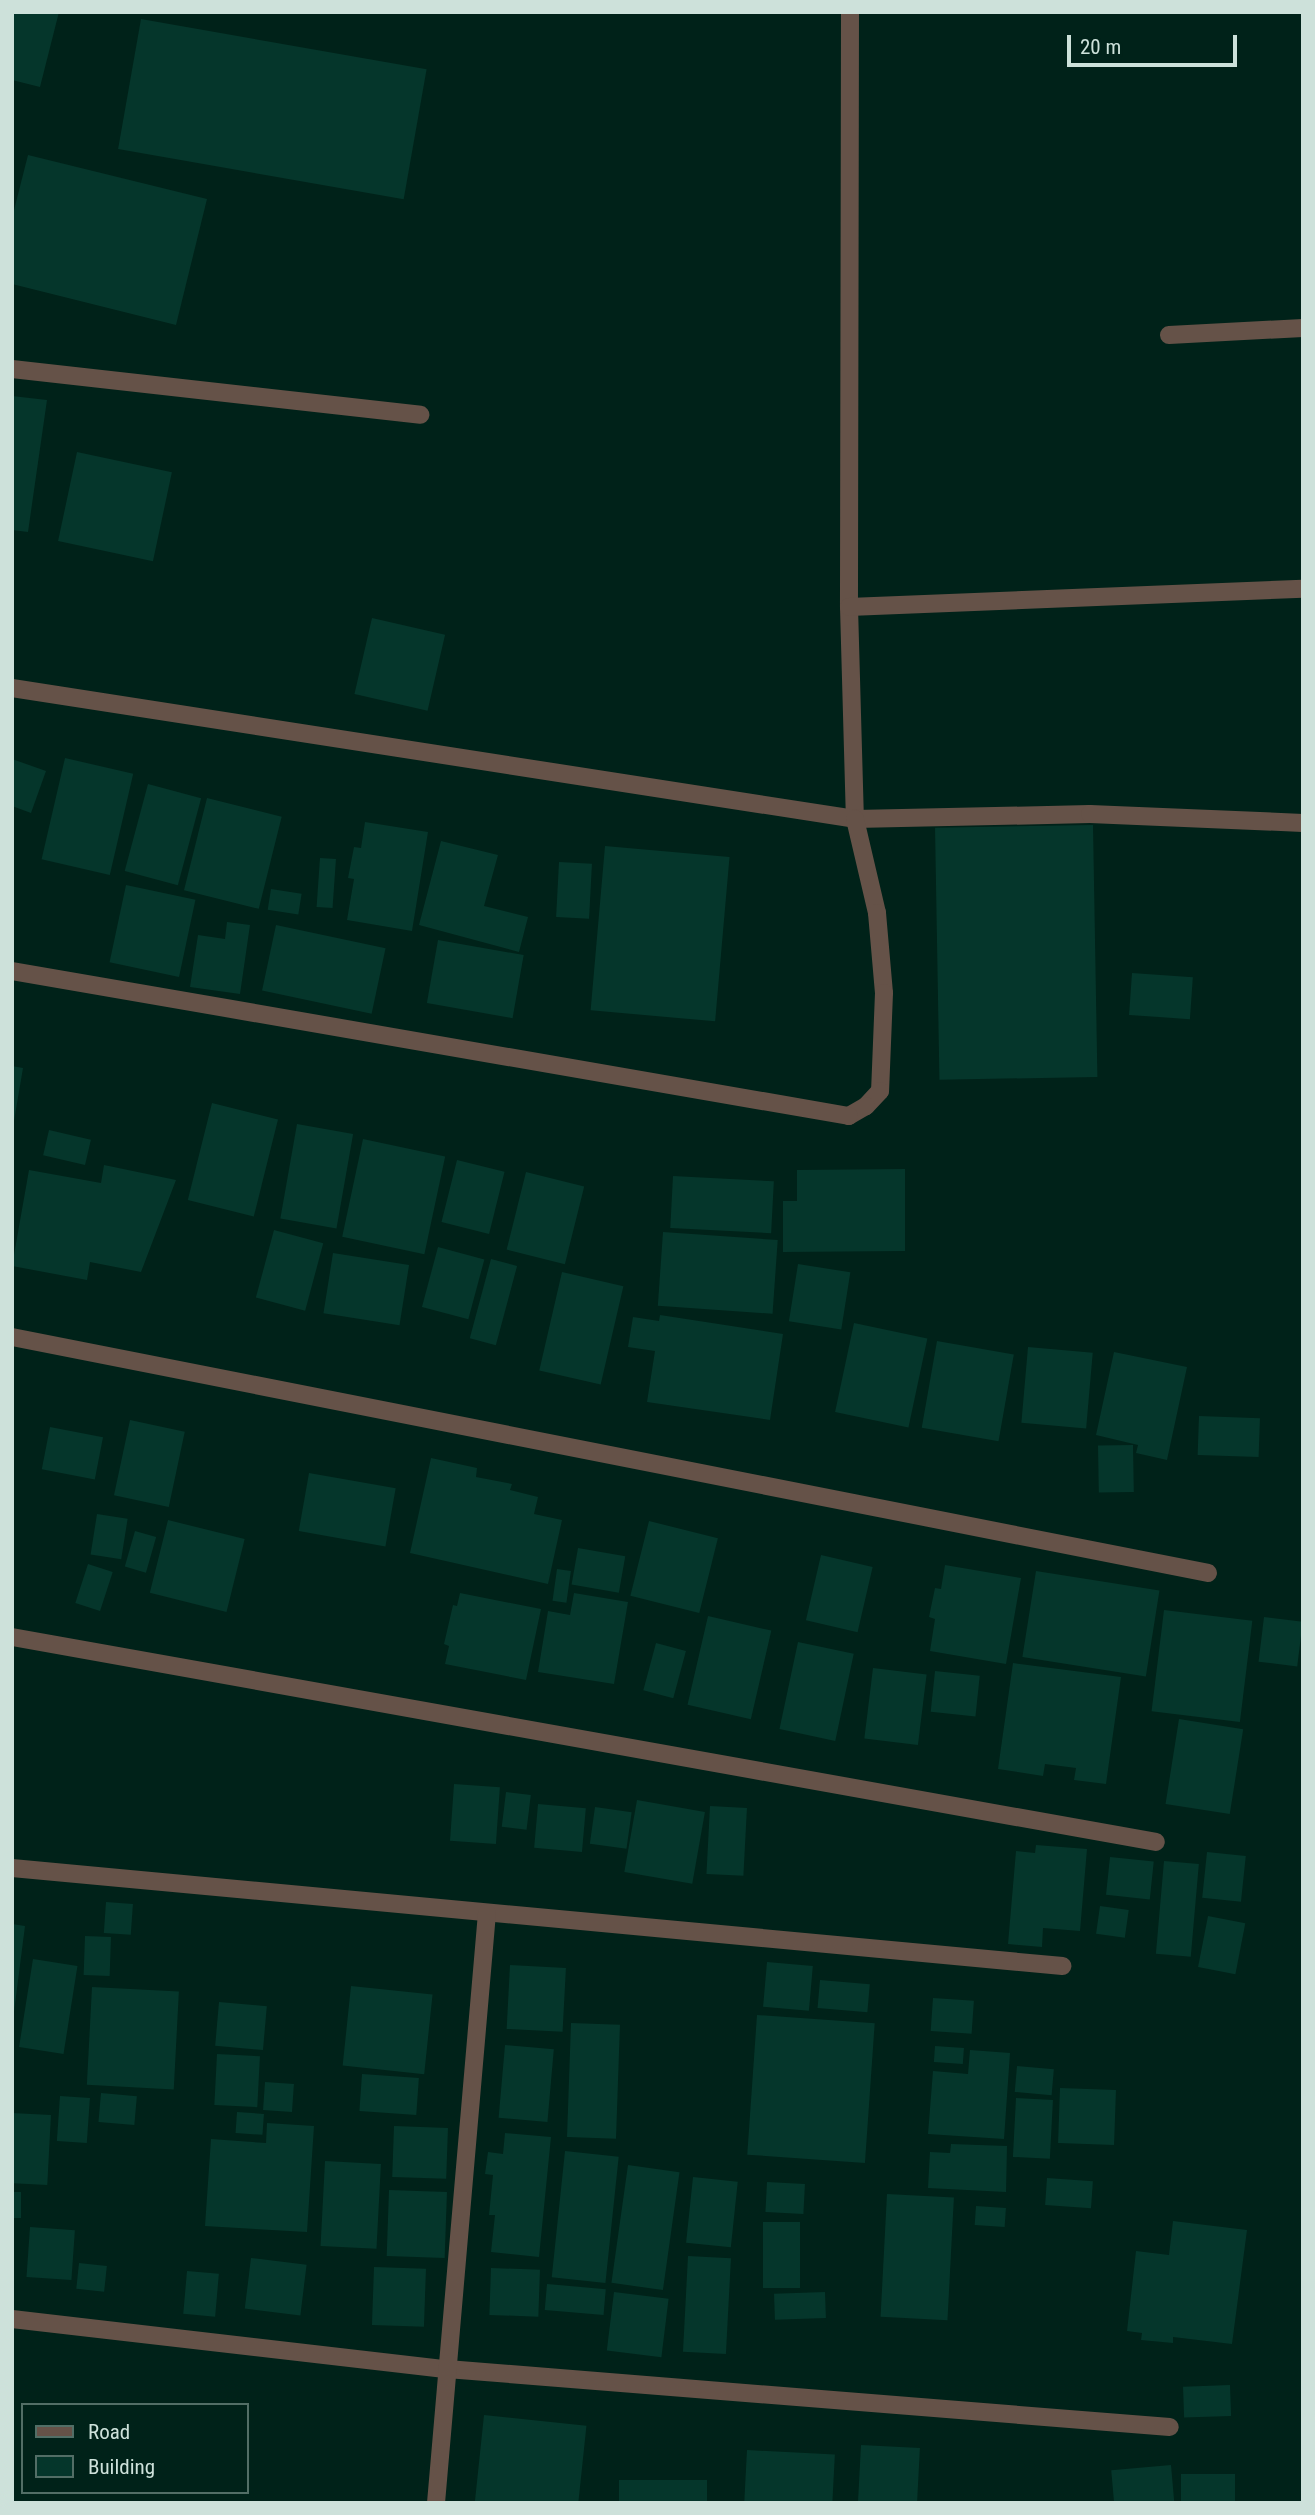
<!DOCTYPE html>
<style>
body{margin:0}
#map{position:relative;width:1315px;height:2515px;overflow:hidden;background:#002219;font-family:"Roboto Condensed",sans-serif}
div>[style]{position:absolute}
.building>*{inset:0;background:#05362b;transform-origin:0 0}
.street>*{height:18px;margin:-9px;padding:0 9px;transform-origin:9px;border-radius:9px;background:#655248}
span{translate:-50% -50%;white-space:nowrap;text-align:center;line-height:1.15;-webkit-text-stroke:6px #002219;paint-order:stroke}
.frame{position:absolute;inset:0;border:14px solid #cde1da;pointer-events:none}
.legend{position:absolute;left:21px;top:2403px;width:228px;height:91px;box-sizing:border-box;background:#002219;border:2px solid #526e66;margin:0;padding:9px 12px;list-style:none;font-size:21px;color:#cde1da}
.legend li{display:flex;align-items:center;gap:14px;height:35px}
.legend b{width:35px;border:2px solid #526e66}
.scale{position:absolute;left:1067px;top:35px;width:170px;height:32px;box-sizing:border-box;border:4px solid #cde1da;border-top:0;padding-left:9px;font-size:21px;line-height:24px;white-space:nowrap;color:#cde1da;-webkit-text-stroke:5px #002219;paint-order:stroke}
</style>
<div id="map">
<div class="building">
<div style="clip-path:polygon(12px 12px,59px 12px,40px 87px,12px 80px)"></div>
<div style="left:141px;top:19px;width:290px;height:132px;rotate:10deg"></div>
<div style="clip-path:polygon(28px 155px,207px 199px,176px 325px,12px 284px,12px 218px)"></div>
<div style="clip-path:polygon(12px 396px,47px 400px,28px 532px,12px 530px)"></div>
<div style="left:77px;top:452px;width:97px;height:91px;rotate:12deg"></div>
<div style="left:372px;top:618px;width:75px;height:78px;rotate:13deg"></div>
<div style="left:65px;top:758px;width:70px;height:104px;rotate:13deg"></div>
<div style="clip-path:polygon(12px 759px,46px 771px,31px 813px,12px 806px)"></div>
<div style="left:148px;top:784px;width:55px;height:90px;rotate:15deg"></div>
<div style="left:207px;top:798px;width:77px;height:95px;rotate:14deg"></div>
<div style="clip-path:polygon(365px 822px,428px 832px,412px 931px,347px 920px,354px 879px,348px 878px,354px 847px,361px 848px)"></div>
<div style="left:1093px;top:825px;width:252px;height:158px;rotate:89deg"></div>
<div style="clip-path:polygon(441px 841px,498px 855px,484px 906px,528px 917px,519px 952px,419px 925px)"></div>
<div style="left:605px;top:846px;width:125px;height:165px;rotate:5deg"></div>
<div style="left:320px;top:858px;width:16px;height:49px;rotate:4deg"></div>
<div style="left:559px;top:862px;width:33px;height:55px;rotate:3deg"></div>
<div style="left:126px;top:885px;width:71px;height:79px;rotate:12deg"></div>
<div style="left:271px;top:889px;width:31px;height:21px;rotate:9deg"></div>
<div style="clip-path:polygon(227px 922px,250px 925px,240px 994px,190px 987px,198px 935px,225px 939px)"></div>
<div style="left:276px;top:925px;width:112px;height:67px;rotate:12deg"></div>
<div style="left:438px;top:940px;width:87px;height:64px;rotate:10deg"></div>
<div style="left:1132px;top:973px;width:61px;height:42px;rotate:4deg"></div>
<div style="clip-path:polygon(12px 1066px,23px 1068px,14px 1121px,12px 1121px)"></div>
<div style="left:212px;top:1103px;width:68px;height:100px;rotate:14deg"></div>
<div style="left:297px;top:1124px;width:57px;height:96px;rotate:10deg"></div>
<div style="left:49px;top:1130px;width:43px;height:26px;rotate:13deg"></div>
<div style="left:363px;top:1139px;width:84px;height:100px;rotate:12deg"></div>
<div style="left:457px;top:1160px;width:49px;height:64px;rotate:14deg"></div>
<div style="clip-path:polygon(104px 1165px,176px 1180px,141px 1272px,90px 1262px,87px 1280px,12px 1266px,29px 1170px,101px 1183px)"></div>
<div style="clip-path:polygon(905px 1169px,905px 1251px,783px 1252px,783px 1201px,797px 1201px,797px 1170px)"></div>
<div style="left:526px;top:1172px;width:60px;height:80px;rotate:14deg"></div>
<div style="left:673px;top:1176px;width:101px;height:52px;rotate:3deg"></div>
<div style="left:274px;top:1230px;width:51px;height:70px;rotate:15deg"></div>
<div style="left:663px;top:1232px;width:115px;height:74px;rotate:4deg"></div>
<div style="left:438px;top:1247px;width:48px;height:62px;rotate:15deg"></div>
<div style="left:333px;top:1253px;width:77px;height:61px;rotate:9deg"></div>
<div style="left:491px;top:1259px;width:27px;height:82px;rotate:15deg"></div>
<div style="left:798px;top:1264px;width:53px;height:58px;rotate:9deg"></div>
<div style="left:562px;top:1272px;width:63px;height:101px;rotate:13deg"></div>
<div style="clip-path:polygon(660px 1315px,783px 1334px,770px 1420px,647px 1402px,655px 1351px,628px 1347px,633px 1317px,659px 1321px)"></div>
<div style="left:854px;top:1323px;width:75px;height:91px;rotate:12deg"></div>
<div style="left:937px;top:1341px;width:78px;height:88px;rotate:10deg"></div>
<div style="left:1028px;top:1347px;width:65px;height:76px;rotate:5deg"></div>
<div style="clip-path:polygon(1114px 1352px,1187px 1367px,1167px 1460px,1136px 1453px,1138px 1445px,1096px 1435px)"></div>
<div style="left:1199px;top:1416px;width:61px;height:39px;rotate:2deg"></div>
<div style="left:130px;top:1420px;width:56px;height:77px;rotate:12deg"></div>
<div style="left:50px;top:1427px;width:54px;height:43px;rotate:11deg"></div>
<div style="left:1133px;top:1445px;width:47px;height:35px;rotate:89deg"></div>
<div style="clip-path:polygon(431px 1458px,477px 1468px,476px 1477px,512px 1484px,510px 1490px,538px 1497px,534px 1514px,562px 1520px,548px 1584px,410px 1553px)"></div>
<div style="left:309px;top:1473px;width:88px;height:59px;rotate:10deg"></div>
<div style="left:97px;top:1514px;width:31px;height:41px;rotate:9deg"></div>
<div style="left:168px;top:1520px;width:79px;height:75px;rotate:14deg"></div>
<div style="left:649px;top:1521px;width:71px;height:77px;rotate:14deg"></div>
<div style="left:135px;top:1531px;width:22px;height:37px;rotate:16deg"></div>
<div style="left:578px;top:1548px;width:48px;height:37px;rotate:10deg"></div>
<div style="left:821px;top:1555px;width:53px;height:67px;rotate:13deg"></div>
<div style="left:88px;top:1564px;width:26px;height:41px;rotate:18deg"></div>
<div style="clip-path:polygon(945px 1565px,1021px 1578px,1006px 1664px,930px 1651px,935px 1619px,929px 1617px,935px 1588px,941px 1589px)"></div>
<div style="left:557px;top:1569px;width:14px;height:32px;rotate:8deg"></div>
<div style="left:1036px;top:1571px;width:125px;height:87px;rotate:9deg"></div>
<div style="clip-path:polygon(460px 1593px,541px 1609px,526px 1680px,445px 1664px,449px 1646px,444px 1644px,453px 1605px,457px 1606px)"></div>
<div style="clip-path:polygon(574px 1593px,628px 1602px,614px 1684px,538px 1672px,548px 1611px,570px 1615px)"></div>
<div style="left:1164px;top:1610px;width:89px;height:102px;rotate:7deg"></div>
<div style="left:708px;top:1616px;width:65px;height:91px;rotate:13deg"></div>
<div style="left:1264px;top:1617px;width:39px;height:45px;rotate:7deg"></div>
<div style="left:798px;top:1642px;width:57px;height:89px;rotate:12deg"></div>
<div style="left:656px;top:1643px;width:31px;height:49px;rotate:15deg"></div>
<div style="clip-path:polygon(1013px 1663px,1121px 1677px,1106px 1784px,1074px 1780px,1076px 1768px,1045px 1764px,1043px 1776px,998px 1769px)"></div>
<div style="left:873px;top:1668px;width:54px;height:71px;rotate:7deg"></div>
<div style="left:935px;top:1671px;width:45px;height:41px;rotate:6deg"></div>
<div style="left:1179px;top:1719px;width:65px;height:86px;rotate:9deg"></div>
<div style="left:454px;top:1784px;width:46px;height:57px;rotate:4deg"></div>
<div style="left:506px;top:1792px;width:25px;height:35px;rotate:7deg"></div>
<div style="left:637px;top:1800px;width:69px;height:73px;rotate:10deg"></div>
<div style="left:538px;top:1804px;width:48px;height:44px;rotate:5deg"></div>
<div style="left:710px;top:1806px;width:37px;height:68px;rotate:3deg"></div>
<div style="left:595px;top:1807px;width:37px;height:37px;rotate:8deg"></div>
<div style="clip-path:polygon(1036px 1845px,1087px 1849px,1080px 1931px,1043px 1928px,1042px 1947px,1008px 1944px,1016px 1851px,1035px 1853px)"></div>
<div style="left:1207px;top:1852px;width:39px;height:46px;rotate:6deg"></div>
<div style="left:1110px;top:1857px;width:44px;height:38px;rotate:6deg"></div>
<div style="left:1164px;top:1861px;width:35px;height:93px;rotate:5deg"></div>
<div style="left:106px;top:1902px;width:27px;height:31px;rotate:4deg"></div>
<div style="left:1100px;top:1906px;width:29px;height:28px;rotate:8deg"></div>
<div style="left:1208px;top:1916px;width:38px;height:52px;rotate:11deg"></div>
<div style="clip-path:polygon(12px 1924px,25px 1926px,14px 2012px,12px 2011px)"></div>
<div style="left:85px;top:1936px;width:26px;height:39px;rotate:2deg"></div>
<div style="left:33px;top:1959px;width:45px;height:89px;rotate:9deg"></div>
<div style="left:767px;top:1962px;width:46px;height:45px;rotate:5deg"></div>
<div style="left:510px;top:1965px;width:56px;height:64px;rotate:3deg"></div>
<div style="left:820px;top:1980px;width:50px;height:28px;rotate:5deg"></div>
<div style="left:351px;top:1986px;width:82px;height:80px;rotate:6deg"></div>
<div style="left:92px;top:1987px;width:87px;height:98px;rotate:3deg"></div>
<div style="left:933px;top:1998px;width:41px;height:33px;rotate:4deg"></div>
<div style="left:219px;top:2002px;width:48px;height:44px;rotate:5deg"></div>
<div style="left:757px;top:2015px;width:118px;height:140px;rotate:4deg"></div>
<div style="left:571px;top:2023px;width:49px;height:114px;rotate:2deg"></div>
<div style="left:505px;top:2045px;width:49px;height:73px;rotate:5deg"></div>
<div style="left:935px;top:2046px;width:29px;height:16px;rotate:4deg"></div>
<div style="clip-path:polygon(970px 2050px,1010px 2053px,1004px 2139px,928px 2134px,933px 2071px,968px 2074px)"></div>
<div style="left:217px;top:2054px;width:43px;height:51px;rotate:3deg"></div>
<div style="left:1017px;top:2066px;width:37px;height:26px;rotate:5deg"></div>
<div style="left:362px;top:2074px;width:57px;height:37px;rotate:4deg"></div>
<div style="left:265px;top:2082px;width:29px;height:28px;rotate:4deg"></div>
<div style="left:1060px;top:2088px;width:56px;height:55px;rotate:2deg"></div>
<div style="left:101px;top:2093px;width:36px;height:29px;rotate:5deg"></div>
<div style="left:60px;top:2096px;width:30px;height:45px;rotate:4deg"></div>
<div style="left:1016px;top:2098px;width:37px;height:59px;rotate:3deg"></div>
<div style="left:237px;top:2112px;width:27px;height:21px;rotate:4deg"></div>
<div style="left:12px;top:2113px;width:39px;height:70px;rotate:3deg"></div>
<div style="clip-path:polygon(267px 2123px,314px 2126px,307px 2232px,205px 2226px,211px 2139px,266px 2143px)"></div>
<div style="left:394px;top:2126px;width:54px;height:51px;rotate:2deg"></div>
<div style="clip-path:polygon(505px 2133px,551px 2137px,539px 2257px,491px 2252px,495px 2215px,489px 2215px,493px 2175px,485px 2174px,488px 2152px,503px 2154px)"></div>
<div style="clip-path:polygon(951px 2144px,1007px 2146px,1006px 2192px,928px 2188px,930px 2152px,950px 2153px)"></div>
<div style="left:565px;top:2151px;width:54px;height:127px;rotate:6deg"></div>
<div style="left:325px;top:2161px;width:56px;height:85px;rotate:3deg"></div>
<div style="left:628px;top:2165px;width:52px;height:119px;rotate:8deg"></div>
<div style="left:693px;top:2177px;width:45px;height:66px;rotate:6deg"></div>
<div style="left:1047px;top:2178px;width:46px;height:27px;rotate:4deg"></div>
<div style="left:767px;top:2182px;width:38px;height:30px;rotate:3deg"></div>
<div style="left:389px;top:2190px;width:58px;height:66px;rotate:2deg"></div>
<div style="left:12px;top:2192px;width:9px;height:26px"></div>
<div style="left:887px;top:2194px;width:67px;height:123px;rotate:3deg"></div>
<div style="left:976px;top:2206px;width:30px;height:19px;rotate:4deg"></div>
<div style="clip-path:polygon(1173px 2221px,1247px 2230px,1232px 2344px,1173px 2337px,1173px 2343px,1141px 2340px,1142px 2333px,1127px 2331px,1136px 2251px,1169px 2255px)"></div>
<div style="left:763px;top:2222px;width:37px;height:66px"></div>
<div style="left:30px;top:2227px;width:45px;height:50px;rotate:4deg"></div>
<div style="left:688px;top:2256px;width:43px;height:96px;rotate:3deg"></div>
<div style="left:251px;top:2258px;width:56px;height:51px;rotate:7deg"></div>
<div style="left:79px;top:2263px;width:28px;height:26px;rotate:6deg"></div>
<div style="left:374px;top:2267px;width:52px;height:58px;rotate:2deg"></div>
<div style="left:491px;top:2268px;width:49px;height:47px;rotate:2deg"></div>
<div style="left:187px;top:2271px;width:32px;height:43px;rotate:5deg"></div>
<div style="left:547px;top:2284px;width:59px;height:26px;rotate:5deg"></div>
<div style="left:614px;top:2292px;width:55px;height:59px;rotate:7deg"></div>
<div style="left:825px;top:2292px;width:26px;height:51px;rotate:88deg"></div>
<div style="left:1230px;top:2385px;width:31px;height:47px;rotate:88deg"></div>
<div style="left:484px;top:2415px;width:103px;height:88px;rotate:6deg"></div>
<div style="left:861px;top:2445px;width:59px;height:58px;rotate:3deg"></div>
<div style="left:747px;top:2450px;width:88px;height:53px;rotate:3deg"></div>
<div style="left:1171px;top:2465px;width:38px;height:60px;rotate:85deg"></div>
<div style="left:1181px;top:2474px;width:54px;height:29px"></div>
<div style="left:619px;top:2480px;width:88px;height:23px"></div>
</div>
<div class="street">
<div style="left:850px;top:12px;width:595px;rotate:90.1deg"></div>
<div style="left:849px;top:607px;width:212px;rotate:88.4deg"></div>
<div style="left:855px;top:819px;width:235px;rotate:-1.2deg"></div>
<div style="left:1090px;top:814px;width:213px;rotate:2.4deg"></div>
<div style="left:1169px;top:335px;width:134px;rotate:-3deg"></div>
<div style="left:12px;top:369px;width:411px;rotate:6.4deg"></div>
<div style="left:849px;top:607px;width:454px;rotate:-2.3deg"></div>
<div style="left:12px;top:688px;width:853px;rotate:8.83deg"></div>
<div style="left:855px;top:819px;width:97px;rotate:76.8deg"></div>
<div style="left:877px;top:913px;width:80px;rotate:85deg"></div>
<div style="left:884px;top:993px;width:98px;rotate:92.3deg"></div>
<div style="left:880px;top:1091px;width:21px;rotate:133deg"></div>
<div style="left:866px;top:1106px;width:20px;rotate:150deg"></div>
<div style="left:849px;top:1116px;width:849px;rotate:-170.17deg"></div>
<div style="left:12px;top:1337px;width:1219px;rotate:11.16deg"></div>
<div style="left:12px;top:1637px;width:1162px;rotate:10.16deg"></div>
<div style="left:12px;top:1868px;width:1055px;rotate:5.33deg"></div>
<div style="left:12px;top:2319px;width:438px;rotate:6.6deg"></div>
<div style="left:447px;top:2369px;width:725px;rotate:4.59deg"></div>
<div style="left:436px;top:2503px;width:592px;rotate:-85.06deg"></div>
</div>
<div class="frame"></div>
<ul class="legend">
<li><b style="height:9px;background:#655248"></b>Road</li>
<li><b style="height:19px;background:#05362b"></b>Building</li>
</ul>
<div class="scale">20 m</div>
</div>
